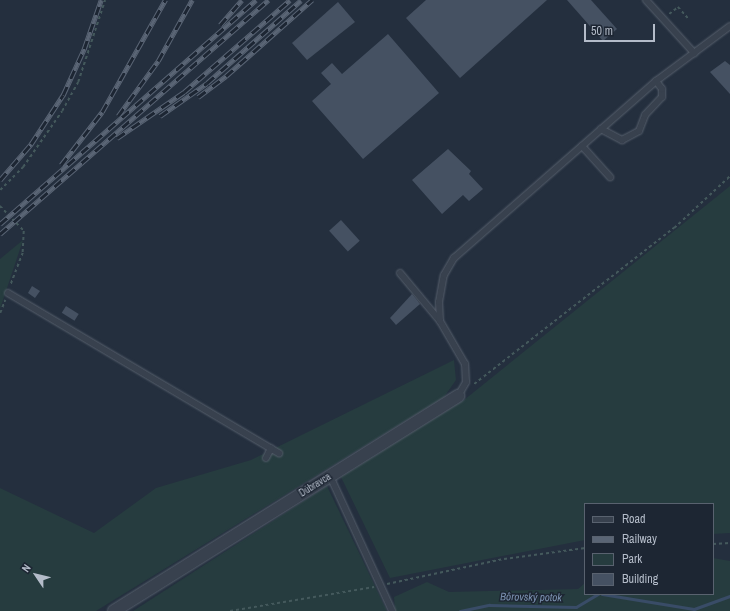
<!DOCTYPE html>
<meta charset="utf-8">
<style>
body{margin:0}
#map{position:relative;width:730px;height:611px;overflow:hidden;background:#242f3e;font-family:"Archivo Narrow",sans-serif}
div>[style]{position:absolute}
.green>*{inset:0;background:#263c3f}
.stream>*{height:3px;margin:-1.5px;padding:0 1.5px;transform-origin:1.5px;border-radius:1.5px;background:#394c67}
.building>*{inset:0;background:#455162;transform-origin:0 0}
.path>*{height:1.5px;margin-top:-0.75px;transform-origin:0;background:repeating-linear-gradient(90deg,#44595c 0 3px,transparent 0 6px)}
.roads{filter:drop-shadow(0 0 1px #565f6c) drop-shadow(0 0 1px #565f6c)}
.service>*{height:6px;margin:-3px;padding:0 3px;transform-origin:3px;border-radius:3px;background:#38414e}
.minor>*{height:12px;margin:-6px;padding:0 6px;transform-origin:6px;border-radius:6px;background:#38414e}
.rail>*{height:4.5px;margin-top:-2.25px;transform-origin:0;background:repeating-linear-gradient(90deg,#1d2633 0 9px,#5a6575 0 18px);box-sizing:border-box;border-block:1px solid #5a6575}
span{translate:-50% -50%;white-space:nowrap;text-align:center;line-height:1.15;-webkit-text-stroke:3px #1d2633;paint-order:stroke}
.street-label{font-size:10px;color:#b4bcc9}
.water-label{font-size:11px;color:#7c92b1;font-style:italic}
.legend{position:absolute;left:584px;top:503px;width:130px;height:92px;box-sizing:border-box;background:#1d2633;border:1px solid #59626f;margin:0;padding:5px 7px;list-style:none;font-size:12px;color:#b4bcc9}
.legend li{display:flex;align-items:center;gap:8px;height:20px}
.legend b{width:20px;border:1px solid #59626f}
.north{position:absolute;left:16px;top:555px;width:40px;height:40px;-webkit-text-stroke:3px #1d2633;paint-order:stroke;rotate:305deg;font-size:11px;font-weight:700;line-height:16px;text-align:center;color:#b4bcc9}
.north::after{content:'';display:block;margin:auto;width:14px;height:18px;background:#b4bcc9;clip-path:polygon(50% 0,100% 100%,50% 72%,0 100%)}
.scale{position:absolute;left:584px;top:24px;width:71px;height:18px;box-sizing:border-box;border:2px solid #b4bcc9;border-top:0;padding-left:5px;font-size:12px;line-height:14px;white-space:nowrap;color:#b4bcc9;-webkit-text-stroke:3px #1d2633;paint-order:stroke}
</style>
<div id="map">
<div class="green">
<div style="clip-path:polygon(730px 186px,730px 533px,713px 534px,713px 504px,585px 504px,585px 540px,390px 578px,341px 477px,464px 400px)"></div>
<div style="clip-path:polygon(23px 240px,0 309px,0 259px)"></div>
<div style="clip-path:polygon(454px 360px,456px 380px,444px 397px,96px 611px,0 611px,0 488px,94px 533px,156px 488px,251px 460px)"></div>
<div style="clip-path:polygon(327px 486px,387px 611px,133px 611px)"></div>
<div style="clip-path:polygon(713px 558px,730px 561px,730px 611px,395px 611px,394px 597px,427px 582px,449px 592px,578px 589px,585px 583px,585px 594px,713px 594px)"></div>
</div>
<div class="stream">
<div style="left:602px;top:594px;width:93px;rotate:9.3deg"></div>
<div style="left:694px;top:609px;width:38px;rotate:-20deg"></div>
<div style="left:460px;top:611px;width:30px;rotate:-12deg"></div>
<div style="left:489px;top:605px;width:87px;rotate:1.3deg"></div>
<div style="left:576px;top:607px;width:26px;rotate:-31deg"></div>
</div>
<div class="building">
<div style="clip-path:polygon(426px 0,547px 0,460px 78px,406px 18px)"></div>
<div style="clip-path:polygon(567px 0,591px 0,617px 29px,603px 41px)"></div>
<div style="clip-path:polygon(338px 2px,355px 22px,307px 60px,292px 43px)"></div>
<div style="clip-path:polygon(388px 34px,439px 93px,363px 159px,312px 101px,331px 84px,321px 73px,332px 63px,342px 74px)"></div>
<div style="clip-path:polygon(725px 61px,730px 65px,730px 94px,710px 72px)"></div>
<div style="clip-path:polygon(448px 149px,471px 171px,469px 174px,483px 189px,469px 201px,463px 195px,442px 214px,412px 180px)"></div>
<div style="left:341px;top:220px;width:28px;height:16px;rotate:48deg"></div>
<div style="clip-path:polygon(32px 286px,40px 291px,35px 298px,28px 293px)"></div>
<div style="clip-path:polygon(412px 294px,420px 304px,396px 325px,390px 318px)"></div>
<div style="left:66px;top:306px;width:15px;height:8px;rotate:32deg"></div>
</div>
<div class="path">
<div style="left:669px;top:14px;width:11px;rotate:-38deg"></div>
<div style="left:678px;top:7px;width:15px;rotate:48deg"></div>
<div style="left:0;top:190px;width:33px;rotate:-45deg"></div>
<div style="left:23px;top:167px;width:68px;rotate:-55.1deg"></div>
<div style="left:62px;top:111px;width:33px;rotate:-61deg"></div>
<div style="left:78px;top:82px;width:86px;rotate:-71.8deg"></div>
<div style="left:0;top:206px;width:35px;rotate:46deg"></div>
<div style="left:24px;top:231px;width:22px;rotate:93deg"></div>
<div style="left:23px;top:253px;width:34px;rotate:111deg"></div>
<div style="left:0;top:313px;width:14px;rotate:-69deg"></div>
<div style="left:474px;top:384px;width:254px;rotate:-38deg"></div>
<div style="left:674px;top:228px;width:76px;rotate:-42.9deg"></div>
<div style="left:713px;top:544px;width:17px;rotate:-3deg"></div>
<div style="left:387px;top:584px;width:120px;rotate:-12.1deg"></div>
<div style="left:504px;top:559px;width:82px;rotate:-7.7deg"></div>
<div style="left:230px;top:611px;width:146px;rotate:-9.5deg"></div>
</div>
<div class="roads">
<div class="service">
<div style="left:646px;top:0;width:72px;rotate:47.8deg"></div>
<div style="left:601px;top:129px;width:24px;rotate:28deg"></div>
<div style="left:622px;top:140px;width:19px;rotate:-28deg"></div>
<div style="left:639px;top:131px;width:17px;rotate:-69deg"></div>
<div style="left:645px;top:115px;width:25px;rotate:-47deg"></div>
<div style="left:662px;top:97px;width:8px;rotate:-90deg"></div>
<div style="left:662px;top:89px;width:10px;rotate:-127deg"></div>
<div style="left:582px;top:146px;width:42px;rotate:47.9deg"></div>
<div style="left:400px;top:273px;width:62px;rotate:50.2deg"></div>
<div style="left:8px;top:293px;width:315px;rotate:30.6deg"></div>
<div style="left:458px;top:396px;width:16px;rotate:-60deg"></div>
<div style="left:466px;top:382px;width:18px;rotate:-93deg"></div>
<div style="left:465px;top:364px;width:50px;rotate:-120.2deg"></div>
<div style="left:440px;top:321px;width:19px;rotate:-93deg"></div>
<div style="left:439px;top:302px;width:27px;rotate:-80deg"></div>
<div style="left:444px;top:275px;width:20px;rotate:-60deg"></div>
<div style="left:454px;top:258px;width:269px;rotate:-41.2deg"></div>
<div style="left:656px;top:81px;width:92px;rotate:-36.6deg"></div>
<div style="left:266px;top:458px;width:11px;rotate:-63deg"></div>
<div style="left:330px;top:476px;width:149px;rotate:65.3deg"></div>
</div>
<div class="minor">
<div style="left:114px;top:611px;width:406px;rotate:-32deg"></div>
</div>
</div>
<div class="rail">
<div style="left:220px;top:25px;width:33px;rotate:-49deg"></div>
<div style="left:198px;top:97px;width:35px;rotate:-37deg"></div>
<div style="left:226px;top:76px;width:115px;rotate:-41.5deg"></div>
<div style="left:118px;top:116px;width:68px;rotate:-54deg"></div>
<div style="left:158px;top:61px;width:70px;rotate:-60.9deg"></div>
<div style="left:160px;top:116px;width:57px;rotate:-35.1deg"></div>
<div style="left:207px;top:83px;width:125px;rotate:-41.4deg"></div>
<div style="left:117px;top:138px;width:81px;rotate:-34.5deg"></div>
<div style="left:184px;top:92px;width:140px;rotate:-41deg"></div>
<div style="left:61px;top:165px;width:67px;rotate:-52.3deg"></div>
<div style="left:102px;top:112px;width:129px;rotate:-60.6deg"></div>
<div style="left:0;top:180px;width:48px;rotate:-49.3deg"></div>
<div style="left:31px;top:144px;width:59px;rotate:-56.9deg"></div>
<div style="left:63px;top:95px;width:51px;rotate:-65.5deg"></div>
<div style="left:84px;top:49px;width:52px;rotate:-70.9deg"></div>
<div style="left:0;top:224px;width:340px;rotate:-41.2deg"></div>
<div style="left:0;top:234px;width:356px;rotate:-41.1deg"></div>
</div>
<div class="street-label">
<span style="left:315px;top:485px;rotate:-32deg">Dúbravca</span>
</div>
<div class="water-label">
<span style="left:531px;top:597px;rotate:1deg">Bôrovský potok</span>
</div>
<ul class="legend">
<li><b style="height:5px;background:#38414e"></b>Road</li>
<li><b style="height:5px;background:#5a6575"></b>Railway</li>
<li><b style="height:11px;background:#263c3f"></b>Park</li>
<li><b style="height:11px;background:#455162"></b>Building</li>
</ul>
<div class="north">N</div>
<div class="scale">50 m</div>
</div>
